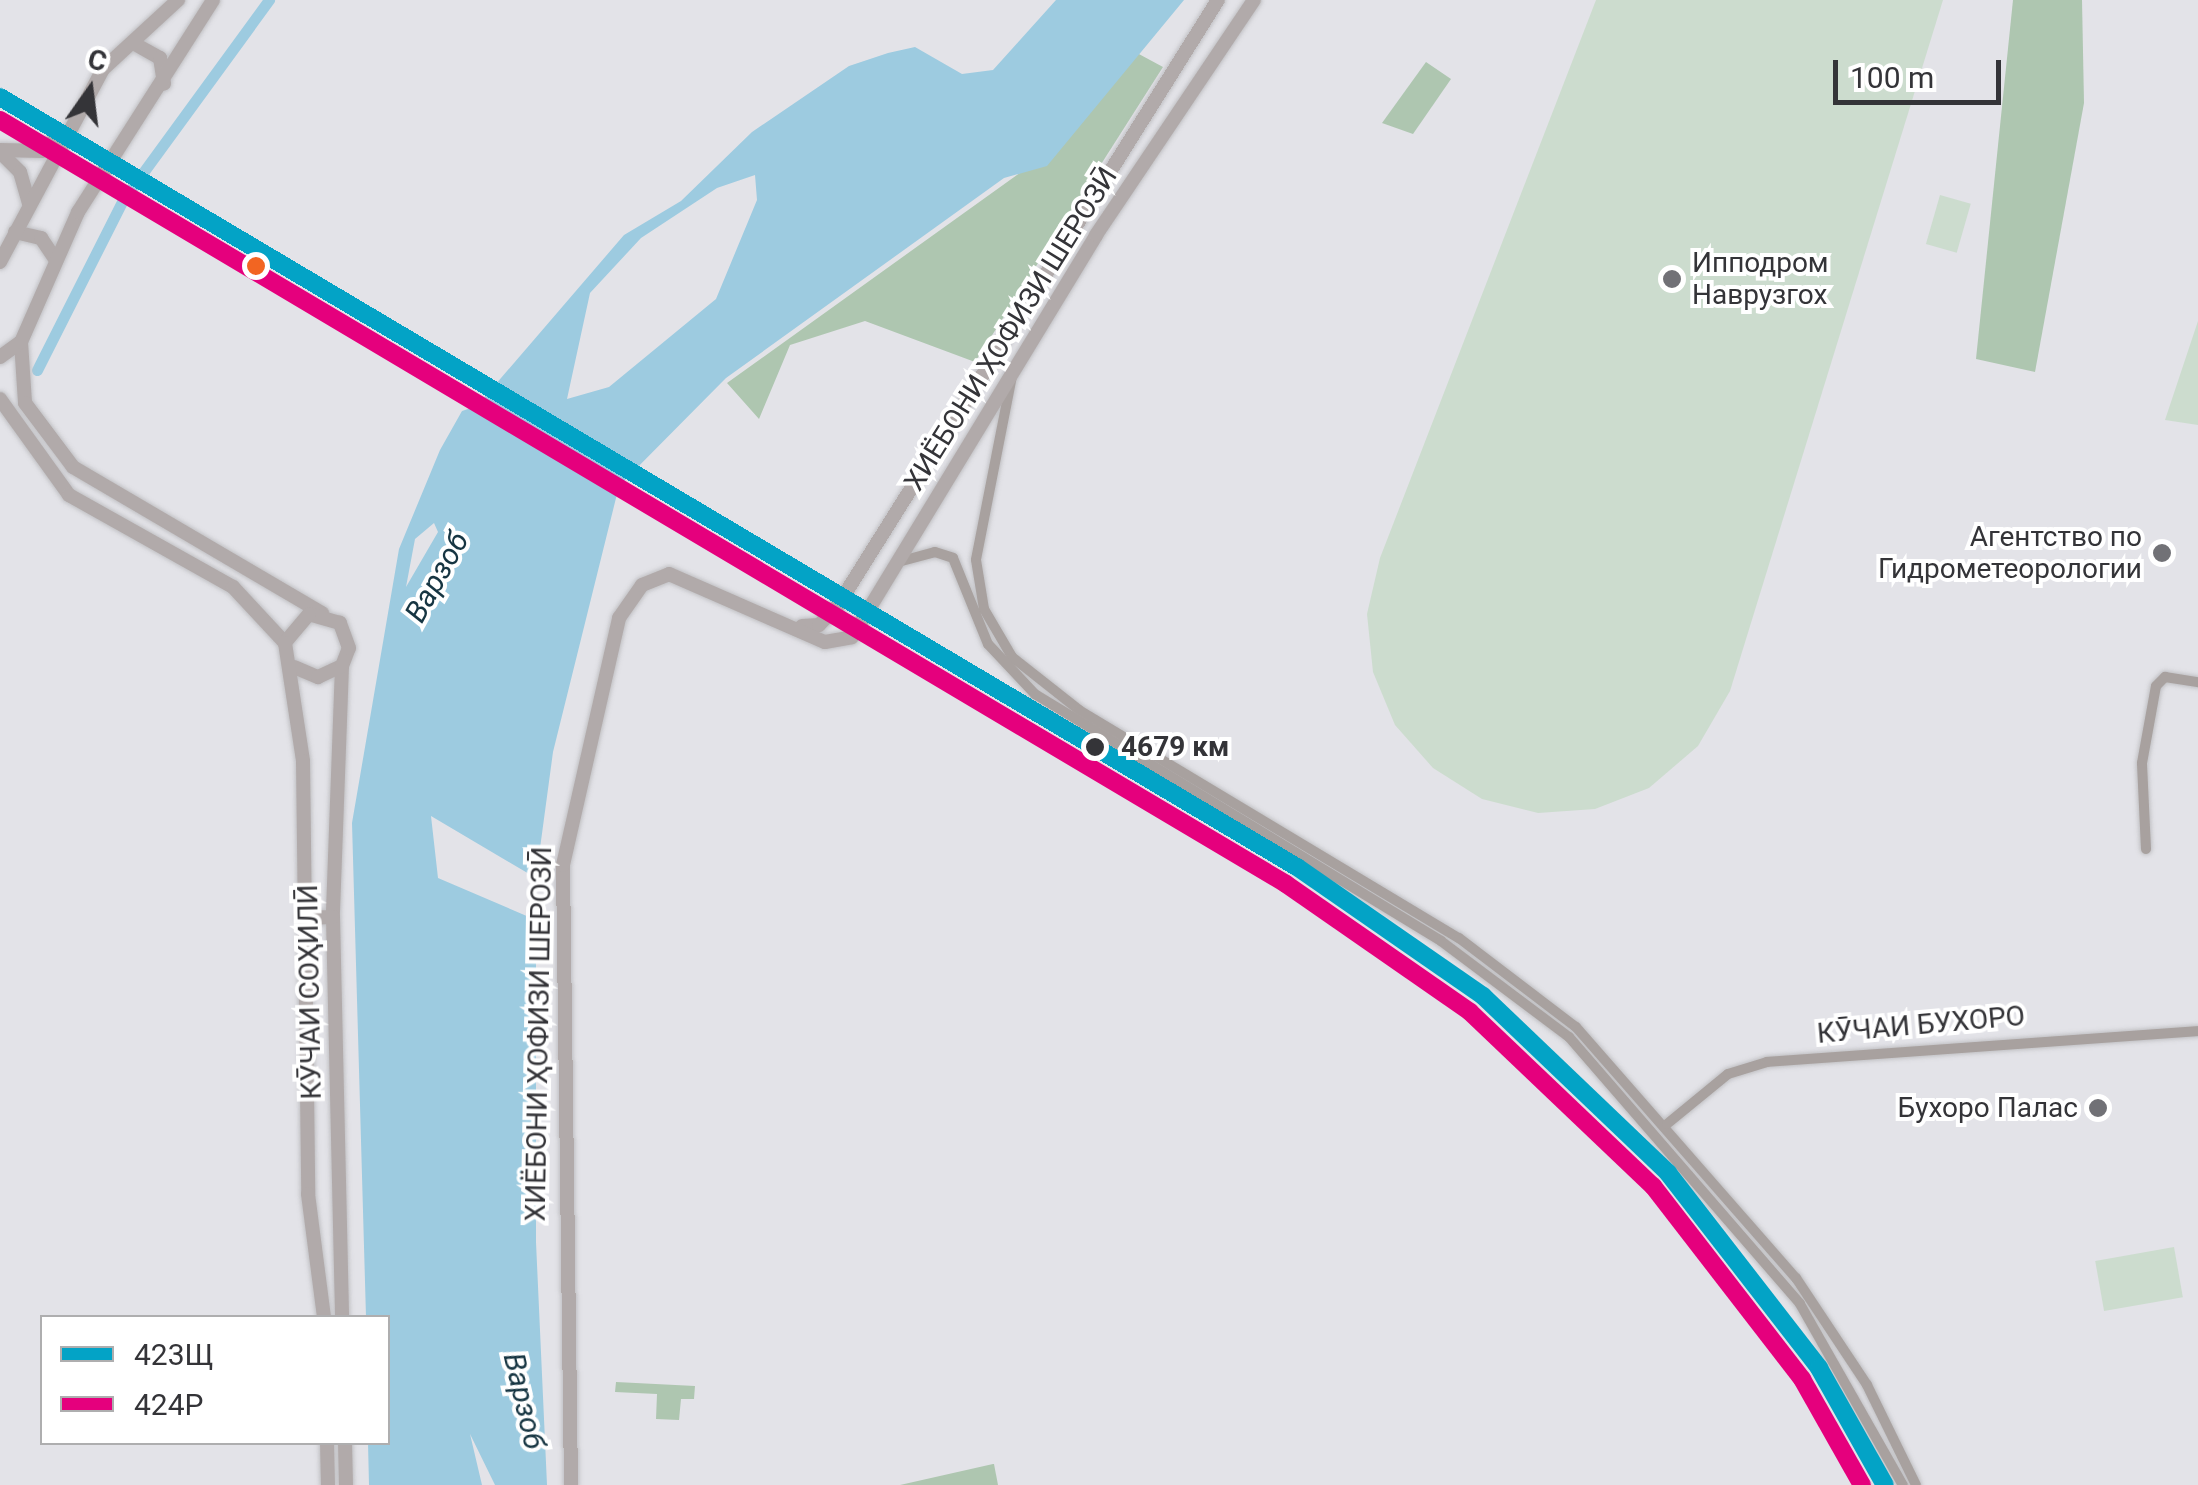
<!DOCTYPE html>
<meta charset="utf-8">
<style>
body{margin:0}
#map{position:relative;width:2198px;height:1485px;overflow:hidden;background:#e3e3e8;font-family:Roboto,sans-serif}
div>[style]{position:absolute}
.green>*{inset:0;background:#ccdcce;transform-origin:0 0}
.forest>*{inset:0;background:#aec6b0}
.water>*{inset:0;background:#9dcbe0}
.canal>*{height:11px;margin:-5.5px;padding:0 5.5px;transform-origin:5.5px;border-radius:5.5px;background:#9dcbe0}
.roads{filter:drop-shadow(0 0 2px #c1c1c4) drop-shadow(0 0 2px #c1c1c4)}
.street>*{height:10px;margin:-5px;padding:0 5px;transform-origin:5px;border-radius:5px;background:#a8a19f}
.secondary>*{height:14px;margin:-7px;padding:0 7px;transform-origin:7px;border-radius:7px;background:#b1aaaa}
.rail-1>*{height:18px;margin:-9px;padding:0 9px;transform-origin:9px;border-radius:9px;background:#03a3c6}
.rail-2>*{height:18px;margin:-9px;padding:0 9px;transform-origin:9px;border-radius:9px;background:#e5007d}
.dots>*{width:28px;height:28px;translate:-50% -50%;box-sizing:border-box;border:5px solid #fff;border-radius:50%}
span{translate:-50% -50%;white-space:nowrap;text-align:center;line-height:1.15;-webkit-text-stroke:8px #fff;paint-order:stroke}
.poi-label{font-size:28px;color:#343438}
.left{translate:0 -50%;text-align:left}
.right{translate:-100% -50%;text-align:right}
.street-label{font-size:28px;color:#343438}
.stop-label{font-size:28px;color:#343438;font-weight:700}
.water-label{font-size:30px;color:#163542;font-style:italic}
.legend{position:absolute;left:40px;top:1315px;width:350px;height:130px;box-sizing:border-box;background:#fff;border:2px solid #aeaeaf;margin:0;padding:12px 18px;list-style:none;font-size:30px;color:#343438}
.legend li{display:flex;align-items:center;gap:20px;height:50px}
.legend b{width:50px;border:2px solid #aeaeaf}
.north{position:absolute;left:40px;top:40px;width:100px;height:100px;-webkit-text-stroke:8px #fff;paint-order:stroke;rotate:14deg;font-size:28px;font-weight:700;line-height:40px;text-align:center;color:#343438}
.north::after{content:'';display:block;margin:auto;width:35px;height:45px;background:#343438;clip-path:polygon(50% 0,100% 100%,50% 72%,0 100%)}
.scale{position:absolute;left:1833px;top:60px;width:168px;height:45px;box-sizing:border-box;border:5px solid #343438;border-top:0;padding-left:12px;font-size:30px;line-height:35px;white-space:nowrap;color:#343438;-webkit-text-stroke:8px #fff;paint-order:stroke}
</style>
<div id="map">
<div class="green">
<div style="clip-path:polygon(1596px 0,1943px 0,1730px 691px,1698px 746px,1649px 788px,1595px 809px,1538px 813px,1482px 799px,1433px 768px,1395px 725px,1373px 672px,1367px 614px,1380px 558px)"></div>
<div style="left:1940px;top:195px;width:32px;height:51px;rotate:16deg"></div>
<div style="clip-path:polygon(2198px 321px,2198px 425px,2165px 420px)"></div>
<div style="left:2174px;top:1247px;width:51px;height:80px;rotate:80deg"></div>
</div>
<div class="forest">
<div style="clip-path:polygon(2013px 0,2082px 0,2084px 103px,2035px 372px,1976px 359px)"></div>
<div style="clip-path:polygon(1137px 53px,1163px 67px,975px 362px,865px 321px,790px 345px,759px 419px,727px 383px,1049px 152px)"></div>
<div style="clip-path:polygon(1426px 62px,1451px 79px,1413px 134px,1382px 123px)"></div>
<div style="clip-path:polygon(616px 1382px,695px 1386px,694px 1399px,681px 1399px,679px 1420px,656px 1419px,657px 1394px,615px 1392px)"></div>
<div style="clip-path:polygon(994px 1464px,998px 1485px,900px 1485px,993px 1464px)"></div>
</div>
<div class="water">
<div style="clip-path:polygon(evenodd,1056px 0,1184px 0,1047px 166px,1004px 178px,726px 378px,619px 486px,553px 752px,536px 878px,431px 816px,438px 878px,536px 920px,536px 1242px,547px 1485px,495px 1485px,470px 1434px,482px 1485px,369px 1485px,368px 1443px,388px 1442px,388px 1318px,366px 1317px,352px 823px,399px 549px,440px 450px,462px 411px,477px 406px,624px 235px,681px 201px,752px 132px,849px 66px,888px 53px,915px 47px,962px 74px,993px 70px,1056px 0,755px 175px,757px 200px,716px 299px,609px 387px,567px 399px,590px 293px,641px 238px,717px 188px,755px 175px,1056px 0,434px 523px,438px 532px,406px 587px,415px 539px,434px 523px)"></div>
</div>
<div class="canal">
<div style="left:37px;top:370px;width:191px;rotate:-63.2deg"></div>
<div style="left:123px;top:200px;width:248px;rotate:-53.9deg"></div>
</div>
<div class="roads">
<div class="street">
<div style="left:1012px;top:376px;width:187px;rotate:101.1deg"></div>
<div style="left:976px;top:560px;width:50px;rotate:80.7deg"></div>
<div style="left:984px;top:609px;width:56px;rotate:59.7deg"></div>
<div style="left:1012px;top:657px;width:85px;rotate:38.3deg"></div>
<div style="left:1079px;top:710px;width:443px;rotate:31deg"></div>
<div style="left:1459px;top:938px;width:147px;rotate:37.3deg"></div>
<div style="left:1576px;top:1027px;width:334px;rotate:48.8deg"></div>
<div style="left:1796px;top:1278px;width:128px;rotate:56.4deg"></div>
<div style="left:1867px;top:1385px;width:111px;rotate:63.9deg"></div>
<div style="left:898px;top:562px;width:38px;rotate:-15deg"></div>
<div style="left:935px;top:552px;width:19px;rotate:18deg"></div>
<div style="left:953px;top:558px;width:93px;rotate:67.9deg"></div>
<div style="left:988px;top:644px;width:69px;rotate:46.8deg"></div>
<div style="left:1035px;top:694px;width:475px;rotate:31.3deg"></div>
<div style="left:1441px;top:941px;width:160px;rotate:36.9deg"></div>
<div style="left:1569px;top:1037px;width:353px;rotate:49.1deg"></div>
<div style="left:1800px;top:1304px;width:208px;rotate:60.4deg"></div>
<div style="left:2146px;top:849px;width:86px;rotate:-92.7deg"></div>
<div style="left:2142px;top:763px;width:78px;rotate:-79.7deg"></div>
<div style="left:2156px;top:686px;width:13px;rotate:-45deg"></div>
<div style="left:2165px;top:677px;width:33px;rotate:9deg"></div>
<div style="left:1667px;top:1124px;width:79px;rotate:-39.3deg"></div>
<div style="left:1728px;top:1074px;width:41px;rotate:-17.1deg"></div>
<div style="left:1767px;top:1062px;width:432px;rotate:-4.1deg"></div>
</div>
<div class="secondary">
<div style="left:133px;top:43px;width:31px;rotate:29deg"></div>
<div style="left:160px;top:58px;width:26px;rotate:81deg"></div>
<div style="left:0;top:150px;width:42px;rotate:1.4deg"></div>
<div style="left:42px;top:151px;width:21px;rotate:-41deg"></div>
<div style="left:0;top:152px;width:28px;rotate:45deg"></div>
<div style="left:20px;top:172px;width:33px;rotate:74deg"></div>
<div style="left:15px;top:232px;width:27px;rotate:13deg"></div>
<div style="left:41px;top:238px;width:25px;rotate:56deg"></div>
<div style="left:0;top:262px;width:219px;rotate:-61.9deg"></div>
<div style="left:103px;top:69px;width:102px;rotate:-42.6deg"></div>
<div style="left:21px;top:342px;width:61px;rotate:86.2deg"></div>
<div style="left:25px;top:403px;width:80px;rotate:53.1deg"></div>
<div style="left:73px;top:467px;width:289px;rotate:30.4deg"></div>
<div style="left:0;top:357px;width:26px;rotate:-36deg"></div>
<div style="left:21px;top:342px;width:142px;rotate:-66.3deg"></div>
<div style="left:78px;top:212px;width:251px;rotate:-57.5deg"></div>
<div style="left:0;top:399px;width:118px;rotate:54.3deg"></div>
<div style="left:69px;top:495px;width:188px;rotate:29.3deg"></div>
<div style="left:233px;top:587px;width:76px;rotate:47.1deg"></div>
<div style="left:802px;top:626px;width:17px;rotate:-3deg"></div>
<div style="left:819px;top:625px;width:28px;rotate:-46deg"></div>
<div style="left:838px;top:605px;width:714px;rotate:-57.87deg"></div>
<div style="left:342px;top:666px;width:251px;rotate:92.1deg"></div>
<div style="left:333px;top:917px;width:401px;rotate:88.7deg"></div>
<div style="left:294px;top:667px;width:26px;rotate:23deg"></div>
<div style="left:318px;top:677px;width:26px;rotate:-25deg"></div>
<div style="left:342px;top:666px;width:19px;rotate:-69deg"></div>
<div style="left:349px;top:648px;width:27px;rotate:-110deg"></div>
<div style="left:340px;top:623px;width:32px;rotate:-164deg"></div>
<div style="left:309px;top:614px;width:38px;rotate:130deg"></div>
<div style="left:285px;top:643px;width:119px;rotate:81.3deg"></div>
<div style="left:303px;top:761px;width:433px;rotate:89.3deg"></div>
<div style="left:308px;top:1194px;width:125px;rotate:82.6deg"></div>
<div style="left:303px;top:918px;width:30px;rotate:-2deg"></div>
<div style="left:327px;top:1442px;width:43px;rotate:88.7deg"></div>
<div style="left:345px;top:1442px;width:43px;rotate:88.7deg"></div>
<div style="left:571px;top:1485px;width:620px;rotate:-90.74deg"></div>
<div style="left:563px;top:865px;width:253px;rotate:-77.2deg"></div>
<div style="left:619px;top:618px;width:40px;rotate:-55.1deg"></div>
<div style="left:642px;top:585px;width:29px;rotate:-22deg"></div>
<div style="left:669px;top:574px;width:170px;rotate:23.6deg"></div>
<div style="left:825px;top:642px;width:27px;rotate:-10deg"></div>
<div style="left:852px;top:637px;width:470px;rotate:-58.7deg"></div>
<div style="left:1096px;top:235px;width:283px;rotate:-56.1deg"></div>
</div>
</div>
<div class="rail-1">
<div style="left:0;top:97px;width:1508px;rotate:30.7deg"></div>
<div style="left:1297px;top:867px;width:226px;rotate:34.7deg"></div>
<div style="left:1483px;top:996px;width:256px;rotate:43.7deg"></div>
<div style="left:1668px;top:1173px;width:247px;rotate:52.2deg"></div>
<div style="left:1819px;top:1368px;width:134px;rotate:60.6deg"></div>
</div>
<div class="rail-2">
<div style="left:0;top:120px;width:1496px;rotate:30.71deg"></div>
<div style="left:1286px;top:884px;width:224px;rotate:34.8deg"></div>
<div style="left:1470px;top:1012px;width:253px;rotate:43.6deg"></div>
<div style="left:1653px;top:1186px;width:244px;rotate:52.3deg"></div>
<div style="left:1802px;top:1379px;width:122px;rotate:60.5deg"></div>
</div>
<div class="dots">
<div style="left:256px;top:266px;background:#f26522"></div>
<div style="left:1672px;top:279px;background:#717176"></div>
<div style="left:2162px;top:553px;background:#717176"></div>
<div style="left:1095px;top:747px;background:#343438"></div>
<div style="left:2098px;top:1108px;background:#717176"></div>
</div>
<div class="poi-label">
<span class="left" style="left:1692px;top:279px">Ипподром<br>Наврузгох</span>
<span class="right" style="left:2142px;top:553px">Агентство по<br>Гидрометеорологии</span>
<span class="right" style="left:2078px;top:1108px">Бухоро Палас</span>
</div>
<div class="street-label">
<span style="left:1011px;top:329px;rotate:-58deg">ХИЁБОНИ ҲОФИЗИ ШЕРОЗӢ</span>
<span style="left:310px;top:992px;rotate:-91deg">КӮЧАИ СОҲИЛӢ</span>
<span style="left:1921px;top:1025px;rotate:-5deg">КӮЧАИ БУХОРО</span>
<span style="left:539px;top:1034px;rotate:-89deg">ХИЁБОНИ ҲОФИЗИ ШЕРОЗӢ</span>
</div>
<div class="stop-label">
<span class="left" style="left:1121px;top:747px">4679 км</span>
</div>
<div class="water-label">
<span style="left:437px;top:577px;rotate:-61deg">Варзоб</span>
<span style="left:524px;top:1401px;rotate:77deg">Варзоб</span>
</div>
<ul class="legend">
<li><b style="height:12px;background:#03a3c6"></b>423Щ</li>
<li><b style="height:12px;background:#e5007d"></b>424Р</li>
</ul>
<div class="north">С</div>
<div class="scale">100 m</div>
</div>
